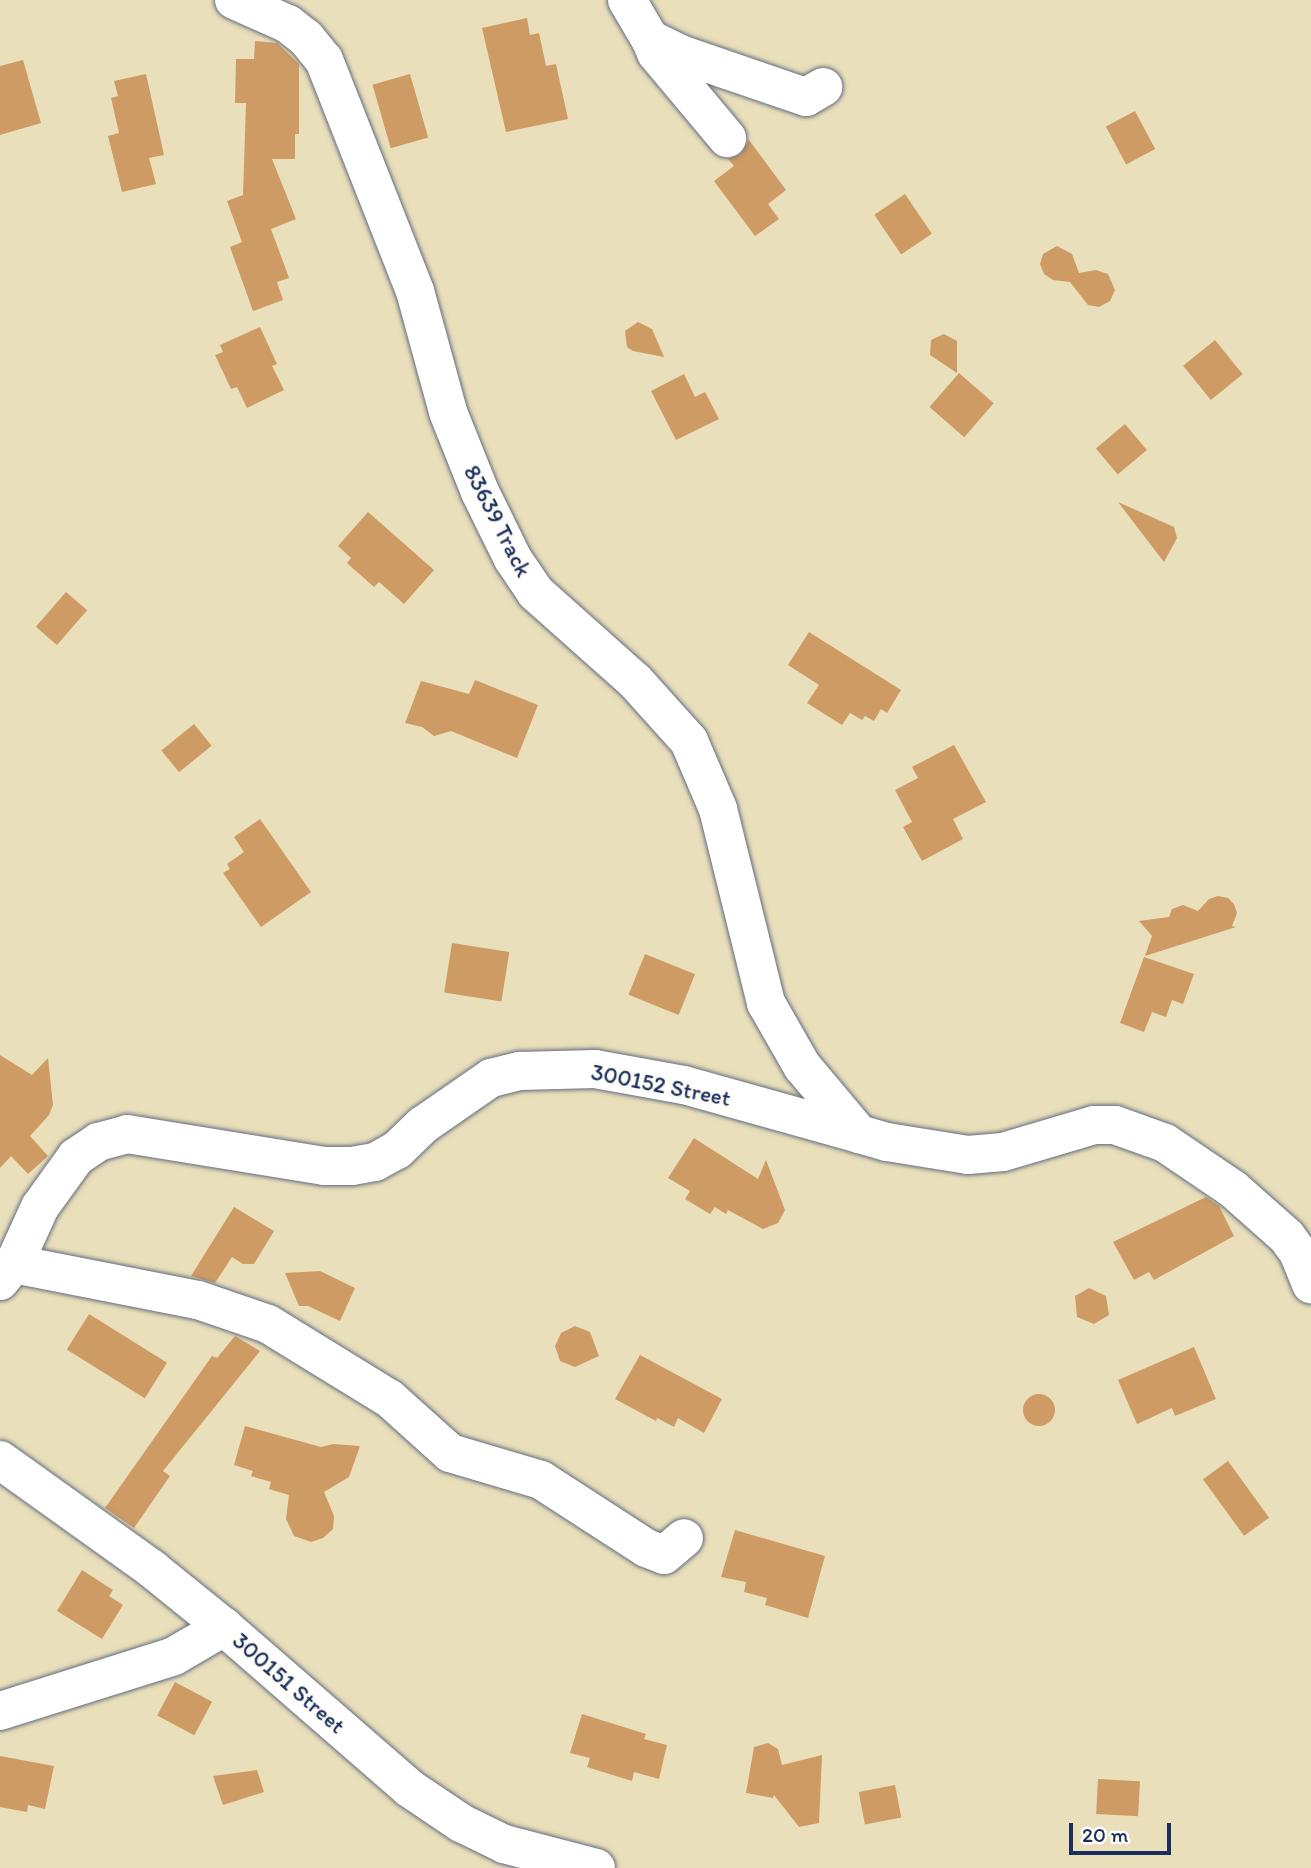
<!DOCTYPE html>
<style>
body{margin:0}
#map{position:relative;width:1311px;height:1868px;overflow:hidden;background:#eadfbb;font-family:Itim,sans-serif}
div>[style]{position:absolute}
.building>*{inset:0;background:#ce9b65;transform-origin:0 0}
.round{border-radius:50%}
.roads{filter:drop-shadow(0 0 2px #636d7f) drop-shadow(0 0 2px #636d7f)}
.street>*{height:38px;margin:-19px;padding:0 19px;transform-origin:19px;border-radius:19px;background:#fff}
.secondary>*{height:38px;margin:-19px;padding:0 19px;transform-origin:19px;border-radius:19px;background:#fff}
span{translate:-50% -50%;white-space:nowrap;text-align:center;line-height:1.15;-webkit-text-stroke:6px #fdfcf7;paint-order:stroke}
.street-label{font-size:23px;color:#1b2f5e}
.scale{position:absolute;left:1069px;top:1823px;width:102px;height:32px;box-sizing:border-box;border:4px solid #1b2f5e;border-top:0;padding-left:9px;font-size:21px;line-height:24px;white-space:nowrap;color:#1b2f5e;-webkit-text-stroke:5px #fdfcf7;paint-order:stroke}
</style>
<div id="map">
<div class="building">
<div style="clip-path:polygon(527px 18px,530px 35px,539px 33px,546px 66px,556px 64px,568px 119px,506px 132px,482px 28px)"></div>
<div style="clip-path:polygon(255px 41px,277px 43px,299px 64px,299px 134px,295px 134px,295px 159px,272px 159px,296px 219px,271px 229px,289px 278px,277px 282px,283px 300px,253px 311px,230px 247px,242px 242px,227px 201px,243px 195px,246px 103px,235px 103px,236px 59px,254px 59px)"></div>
<div style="clip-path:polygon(23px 60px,41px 123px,0 135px,0 66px)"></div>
<div style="clip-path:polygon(146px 74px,164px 155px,149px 158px,156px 184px,122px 192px,108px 136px,119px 133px,111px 98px,118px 96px,114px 81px)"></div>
<div style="left:410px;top:74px;width:66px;height:39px;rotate:74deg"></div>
<div style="left:1135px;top:111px;width:43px;height:33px;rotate:62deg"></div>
<div style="clip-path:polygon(749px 140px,786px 190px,768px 204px,779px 219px,755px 236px,714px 181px,734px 166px,728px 159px,741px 154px)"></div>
<div style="left:905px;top:194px;width:48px;height:37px;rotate:56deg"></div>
<div style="clip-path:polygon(1057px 246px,1072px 254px,1079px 273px,1096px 270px,1108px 274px,1115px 290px,1110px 301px,1099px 307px,1088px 305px,1070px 282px,1053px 280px,1044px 274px,1040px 264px,1043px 254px)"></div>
<div style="clip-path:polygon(638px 322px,652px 329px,664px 357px,633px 351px,627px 347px,625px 331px)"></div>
<div style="clip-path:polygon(260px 327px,277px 364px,272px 366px,284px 390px,247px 408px,237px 387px,231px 389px,215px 355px,223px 352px,220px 345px)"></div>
<div style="clip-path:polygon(944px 334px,957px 341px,957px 373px,930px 355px,931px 340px)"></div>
<div style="left:1215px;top:340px;width:44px;height:41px;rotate:51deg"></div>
<div style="left:959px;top:373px;width:46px;height:45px;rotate:41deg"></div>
<div style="clip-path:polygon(684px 374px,695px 397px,705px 392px,719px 419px,676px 440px,651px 391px)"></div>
<div style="left:1125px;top:424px;width:34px;height:38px;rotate:50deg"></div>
<div style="clip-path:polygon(1118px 502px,1174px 527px,1177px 538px,1164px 562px)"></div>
<div style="clip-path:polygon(368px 512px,434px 570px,404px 604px,379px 582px,374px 587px,347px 563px,351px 558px,338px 546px)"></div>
<div style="left:66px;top:592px;width:28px;height:46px;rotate:41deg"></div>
<div style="clip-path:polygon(809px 632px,901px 690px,887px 713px,881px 709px,874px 721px,865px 716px,862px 720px,850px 713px,842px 725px,807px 703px,819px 685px,788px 665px)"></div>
<div style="clip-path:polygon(475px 680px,538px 705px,517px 758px,451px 731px,434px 736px,422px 727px,405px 723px,421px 681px,469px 694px)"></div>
<div style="left:194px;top:724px;width:28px;height:42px;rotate:51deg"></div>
<div style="clip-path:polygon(954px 745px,986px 802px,953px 819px,963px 839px,922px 861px,903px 827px,912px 822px,895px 790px,918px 778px,912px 767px)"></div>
<div style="clip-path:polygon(260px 819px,311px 892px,261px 927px,223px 873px,230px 869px,227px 864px,244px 852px,234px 837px)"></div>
<div style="clip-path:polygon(1218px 896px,1228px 898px,1234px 904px,1237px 913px,1232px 926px,1236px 927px,1145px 956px,1152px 936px,1139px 921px,1169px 917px,1172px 909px,1183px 905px,1198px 911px,1209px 899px)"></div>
<div style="left:452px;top:943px;width:58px;height:50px;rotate:9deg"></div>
<div style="left:645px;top:954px;width:54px;height:44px;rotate:22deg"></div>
<div style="clip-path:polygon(1144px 957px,1194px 974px,1183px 1004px,1172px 1000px,1166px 1017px,1152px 1012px,1144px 1032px,1120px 1023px)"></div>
<div style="clip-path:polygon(0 1055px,32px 1075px,48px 1058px,53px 1105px,49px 1115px,30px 1136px,48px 1156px,28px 1174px,11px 1156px,0 1168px)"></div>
<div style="clip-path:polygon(694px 1138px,758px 1179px,766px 1160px,785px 1210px,778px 1223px,763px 1229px,728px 1210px,726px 1214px,715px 1207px,710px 1214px,685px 1199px,690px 1191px,668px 1178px)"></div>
<div style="clip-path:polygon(1206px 1197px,1219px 1206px,1234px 1236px,1154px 1280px,1149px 1272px,1134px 1280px,1113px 1242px)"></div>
<div style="clip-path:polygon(234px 1207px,274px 1231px,254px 1264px,243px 1264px,232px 1257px,215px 1283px,191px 1276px)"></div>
<div style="clip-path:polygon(320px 1271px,355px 1288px,340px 1321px,308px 1306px,299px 1306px,285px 1273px)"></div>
<div style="clip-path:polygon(1089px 1288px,1106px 1296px,1109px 1315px,1094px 1324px,1077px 1317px,1075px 1296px)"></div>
<div style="left:89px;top:1314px;width:92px;height:42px;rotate:32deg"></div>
<div style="clip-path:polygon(575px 1326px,590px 1332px,599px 1356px,575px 1367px,560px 1361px,555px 1346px,561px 1333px)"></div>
<div style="clip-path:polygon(235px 1336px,260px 1351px,163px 1471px,170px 1476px,134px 1528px,105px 1508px,212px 1356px,217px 1358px)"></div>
<div style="clip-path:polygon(1194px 1347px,1216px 1399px,1175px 1416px,1172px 1408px,1137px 1424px,1118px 1380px)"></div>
<div style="clip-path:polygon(640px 1355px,722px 1399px,704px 1433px,678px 1418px,674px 1427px,657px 1418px,656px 1421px,615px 1399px)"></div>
<div class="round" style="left:1023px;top:1394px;width:32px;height:32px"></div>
<div style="clip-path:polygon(245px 1426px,321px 1447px,333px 1444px,360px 1446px,349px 1477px,324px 1492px,334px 1516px,333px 1529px,323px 1538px,311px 1542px,294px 1536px,286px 1519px,289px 1495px,269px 1489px,271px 1482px,251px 1476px,253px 1471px,234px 1465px)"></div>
<div style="left:1228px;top:1461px;width:70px;height:31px;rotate:54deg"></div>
<div style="clip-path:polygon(735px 1530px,825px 1556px,808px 1618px,765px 1605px,767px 1598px,744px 1592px,746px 1582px,721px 1577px)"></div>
<div style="clip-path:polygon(82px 1570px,113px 1590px,109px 1596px,123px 1605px,102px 1639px,57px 1611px)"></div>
<div style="left:175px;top:1682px;width:42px;height:38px;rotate:28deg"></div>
<div style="clip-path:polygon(582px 1714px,646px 1734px,644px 1739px,667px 1745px,659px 1779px,634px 1772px,632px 1781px,587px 1767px,590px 1758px,570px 1753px)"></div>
<div style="clip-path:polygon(768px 1743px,778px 1749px,782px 1765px,822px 1755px,819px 1823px,799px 1827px,774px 1795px,773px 1798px,746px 1793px,754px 1747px)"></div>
<div style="clip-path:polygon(0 1756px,54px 1766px,45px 1809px,28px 1805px,27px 1812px,0 1807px)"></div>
<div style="clip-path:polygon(257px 1770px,264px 1792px,223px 1805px,213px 1776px)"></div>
<div style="left:1098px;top:1779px;width:42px;height:35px;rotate:3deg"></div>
<div style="left:895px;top:1785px;width:33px;height:37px;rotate:79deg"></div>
</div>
<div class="roads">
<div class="street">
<div style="left:627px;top:0;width:45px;rotate:59.5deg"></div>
<div style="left:650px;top:39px;width:37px;rotate:26deg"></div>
<div style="left:683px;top:55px;width:130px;rotate:18.9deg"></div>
<div style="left:806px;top:97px;width:20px;rotate:-30deg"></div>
<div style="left:651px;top:41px;width:13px;rotate:67deg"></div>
<div style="left:656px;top:53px;width:111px;rotate:50.1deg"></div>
<div style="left:14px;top:1264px;width:187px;rotate:11.1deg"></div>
<div style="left:198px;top:1300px;width:74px;rotate:18.9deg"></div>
<div style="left:268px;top:1324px;width:143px;rotate:31.6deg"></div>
<div style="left:390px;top:1399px;width:81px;rotate:42deg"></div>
<div style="left:450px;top:1453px;width:95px;rotate:16.5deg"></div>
<div style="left:541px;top:1480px;width:125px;rotate:32.9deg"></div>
<div style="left:646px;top:1548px;width:19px;rotate:21deg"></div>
<div style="left:664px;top:1555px;width:26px;rotate:-40deg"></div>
<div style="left:0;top:1281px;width:22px;rotate:-51deg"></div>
<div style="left:14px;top:1264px;width:63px;rotate:-65.5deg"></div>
<div style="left:40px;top:1207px;width:62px;rotate:-54.2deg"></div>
<div style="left:76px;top:1157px;width:27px;rotate:-34deg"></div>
<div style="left:98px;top:1142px;width:30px;rotate:-15deg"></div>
<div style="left:127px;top:1134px;width:200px;rotate:9.2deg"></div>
<div style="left:324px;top:1166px;width:28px"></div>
<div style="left:352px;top:1166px;width:23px;rotate:-10deg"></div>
<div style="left:375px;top:1162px;width:25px;rotate:-29deg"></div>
<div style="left:397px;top:1150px;width:36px;rotate:-44deg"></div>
<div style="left:423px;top:1125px;width:83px;rotate:-34.7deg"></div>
<div style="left:491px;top:1078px;width:30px;rotate:-14deg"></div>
<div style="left:520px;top:1071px;width:75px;rotate:-1.5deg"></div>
<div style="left:595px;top:1069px;width:90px;rotate:10.2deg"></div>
<div style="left:684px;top:1085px;width:182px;rotate:15.6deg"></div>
<div style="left:0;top:1460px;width:187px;rotate:35.6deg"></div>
<div style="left:152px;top:1569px;width:92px;rotate:38.9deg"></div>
<div style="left:224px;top:1627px;width:245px;rotate:41deg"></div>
<div style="left:409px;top:1788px;width:63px;rotate:33.9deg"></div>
<div style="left:461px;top:1823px;width:48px;rotate:26deg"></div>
<div style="left:504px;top:1844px;width:95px;rotate:14.6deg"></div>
<div style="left:0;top:1711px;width:182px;rotate:-17.5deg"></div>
<div style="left:174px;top:1656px;width:58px;rotate:-30.1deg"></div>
</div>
<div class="secondary">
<div style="left:234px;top:0;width:59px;rotate:24deg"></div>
<div style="left:288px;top:24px;width:23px;rotate:38deg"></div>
<div style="left:306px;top:38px;width:28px;rotate:51deg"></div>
<div style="left:324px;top:60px;width:248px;rotate:68.5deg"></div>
<div style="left:415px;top:291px;width:125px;rotate:74.7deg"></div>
<div style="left:448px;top:412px;width:86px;rotate:68.2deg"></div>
<div style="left:480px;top:492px;width:75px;rotate:63.8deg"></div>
<div style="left:513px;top:559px;width:40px;rotate:56deg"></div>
<div style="left:535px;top:592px;width:134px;rotate:41.7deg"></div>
<div style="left:635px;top:681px;width:81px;rotate:48deg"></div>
<div style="left:689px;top:741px;width:74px;rotate:66.9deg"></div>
<div style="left:718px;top:809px;width:200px;rotate:76.1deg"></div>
<div style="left:766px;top:1003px;width:73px;rotate:60.3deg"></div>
<div style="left:802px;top:1066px;width:89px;rotate:50deg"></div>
<div style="left:859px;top:1134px;width:29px;rotate:16deg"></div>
<div style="left:887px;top:1142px;width:82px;rotate:9.1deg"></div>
<div style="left:968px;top:1155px;width:35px;rotate:-5deg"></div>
<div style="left:1003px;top:1152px;width:95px;rotate:-16.5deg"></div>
<div style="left:1094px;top:1125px;width:21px"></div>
<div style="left:1115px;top:1125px;width:53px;rotate:19.8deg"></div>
<div style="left:1165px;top:1143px;width:82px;rotate:34.1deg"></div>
<div style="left:1233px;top:1189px;width:72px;rotate:41.6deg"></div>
<div style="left:1287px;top:1237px;width:19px;rotate:54deg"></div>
<div style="left:1298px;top:1252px;width:35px;rotate:68deg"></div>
</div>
</div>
<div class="street-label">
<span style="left:498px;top:521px;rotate:63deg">83639 Track</span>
<span style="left:661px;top:1085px;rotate:11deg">300152 Street</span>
<span style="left:289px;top:1683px;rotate:41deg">300151 Street</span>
</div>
<div class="scale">20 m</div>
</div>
